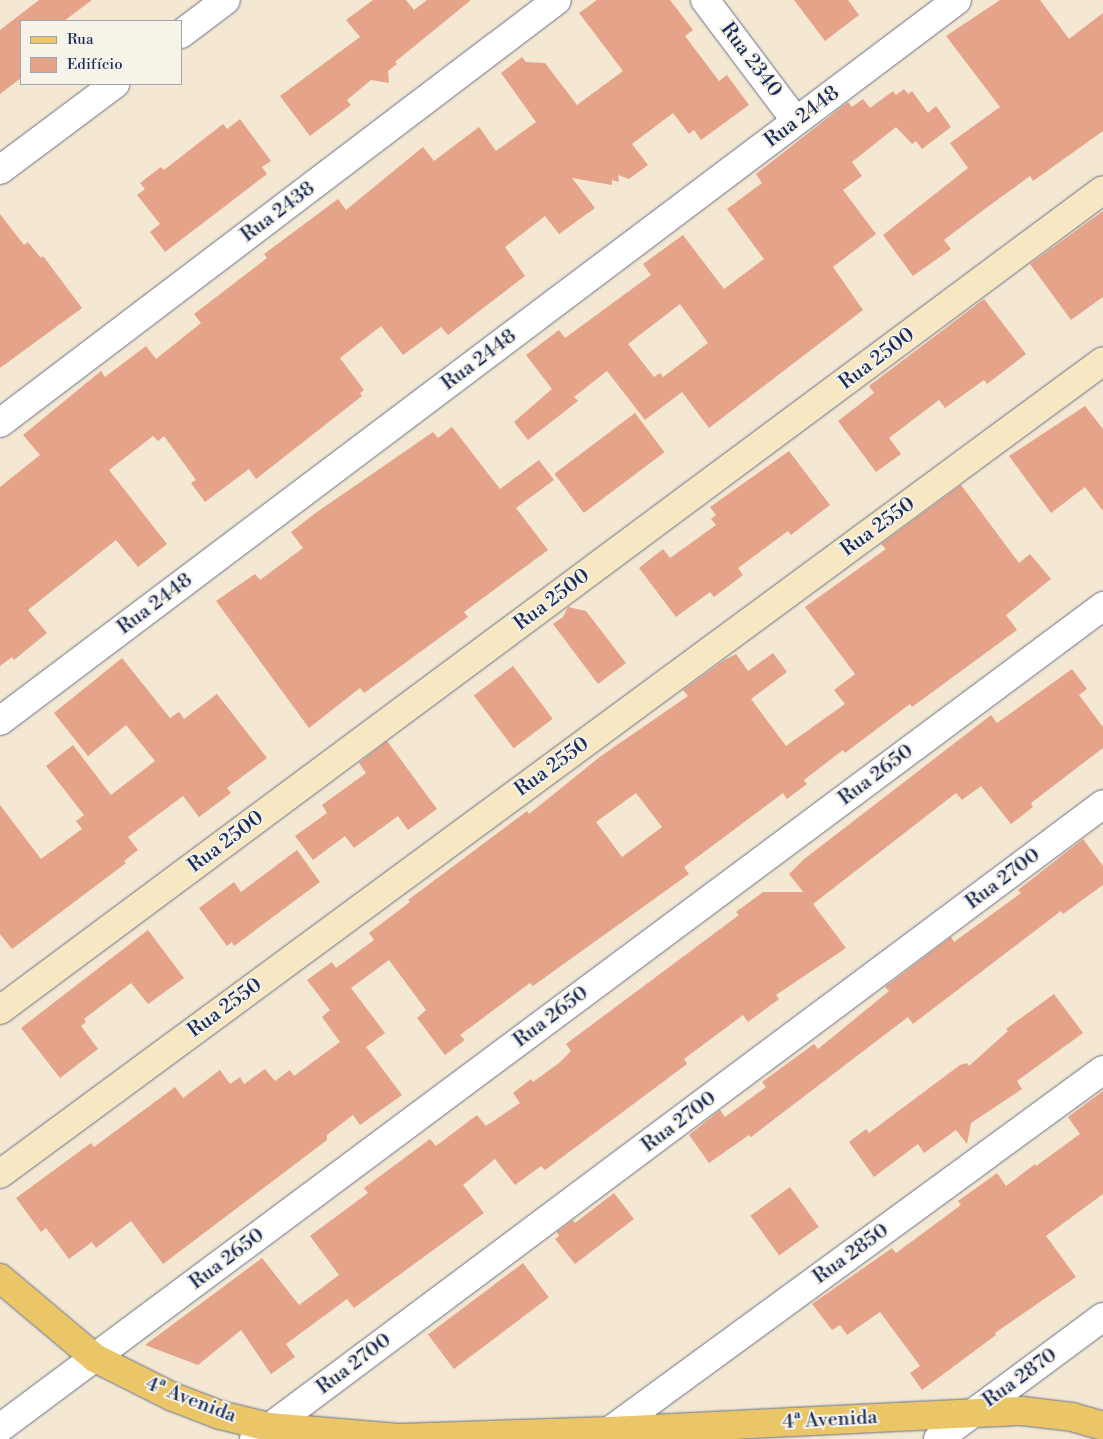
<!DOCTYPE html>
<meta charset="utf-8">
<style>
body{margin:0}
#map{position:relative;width:1103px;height:1439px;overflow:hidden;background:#f4e8d3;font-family:"Libre Bodoni",serif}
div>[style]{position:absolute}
.building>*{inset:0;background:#e5a389;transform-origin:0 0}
.roads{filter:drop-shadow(0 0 1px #677087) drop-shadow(0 0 1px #677087)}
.minor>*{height:28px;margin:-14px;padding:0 14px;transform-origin:14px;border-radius:14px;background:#fff}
.secondary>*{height:28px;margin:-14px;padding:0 14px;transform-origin:14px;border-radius:14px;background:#f7e8c3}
.primary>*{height:28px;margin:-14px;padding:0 14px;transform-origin:14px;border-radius:14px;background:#eac669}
span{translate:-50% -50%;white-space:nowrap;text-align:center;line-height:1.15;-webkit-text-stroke:4px #f7f3e8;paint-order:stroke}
.street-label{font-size:20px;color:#1b2f5e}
.legend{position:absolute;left:20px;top:20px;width:162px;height:65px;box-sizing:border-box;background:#f7f3e8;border:1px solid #9fa5b1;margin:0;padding:6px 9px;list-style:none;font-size:15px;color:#1b2f5e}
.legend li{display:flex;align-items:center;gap:10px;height:25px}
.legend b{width:25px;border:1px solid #9fa5b1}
</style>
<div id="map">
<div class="building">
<div style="clip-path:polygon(39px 0,92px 0,64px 21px,21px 21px,21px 78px,0 94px,0 30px)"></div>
<div style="clip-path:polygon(373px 0,406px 0,414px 10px,427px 0,471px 0,395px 62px,397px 64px,388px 71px,389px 83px,371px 80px,347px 100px,351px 105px,310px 136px,280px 96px,360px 37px,346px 20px)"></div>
<div style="clip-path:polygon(597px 0,670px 0,693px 30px,685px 36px,719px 81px,727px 75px,749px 105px,701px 140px,694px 130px,689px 134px,673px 113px,632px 144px,648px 165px,629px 179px,618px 175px,619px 182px,612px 180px,612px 185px,572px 178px,595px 208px,559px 234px,545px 216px,505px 247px,525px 276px,448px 335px,441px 327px,403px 355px,381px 326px,340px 358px,364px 390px,360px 393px,362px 396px,256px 479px,249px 469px,205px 502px,191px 483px,196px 480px,164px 436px,158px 441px,153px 436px,109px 470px,167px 544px,138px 567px,116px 540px,28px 610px,47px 633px,14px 660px,12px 657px,0 666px,0 487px,40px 455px,23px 435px,101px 371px,105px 377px,146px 346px,156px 359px,201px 323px,194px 314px,267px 258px,264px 254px,338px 199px,346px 210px,423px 147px,434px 161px,479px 127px,496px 151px,536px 122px,501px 73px,522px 57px,526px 62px,545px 63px,577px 105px,623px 71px,579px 13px)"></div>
<div style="clip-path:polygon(794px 0,848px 0,859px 15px,825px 41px)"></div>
<div style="clip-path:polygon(1000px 0,1040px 0,1069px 39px,1103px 13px,1103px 131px,1033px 181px,1030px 176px,982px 211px,944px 240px,951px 249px,913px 276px,883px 235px,968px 168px,950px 143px,1000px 107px,946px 36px)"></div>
<div style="clip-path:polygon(evenodd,904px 89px,908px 94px,912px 91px,928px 113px,936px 106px,951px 127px,922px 149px,916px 141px,912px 144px,896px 127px,852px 162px,862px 176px,843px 190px,876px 234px,833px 267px,863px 310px,709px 428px,682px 392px,645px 420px,607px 371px,574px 397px,578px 401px,528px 440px,514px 422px,552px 389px,526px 355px,559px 330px,565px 338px,651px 275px,643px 264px,683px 235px,724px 289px,764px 259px,727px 209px,762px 183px,756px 174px,848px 102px,852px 107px,863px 99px,870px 108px,893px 91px,896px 95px,904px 89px,680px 304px,708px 343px,663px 377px,660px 373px,654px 377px,628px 344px,680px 304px)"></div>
<div style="clip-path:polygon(240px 119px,271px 161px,262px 167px,267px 174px,165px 252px,150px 232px,160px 224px,137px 195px,145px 189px,140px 183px,161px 167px,164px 170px,223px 124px,227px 129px)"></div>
<div style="clip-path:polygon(1103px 211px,1103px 297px,1071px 320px,1030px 264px)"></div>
<div style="clip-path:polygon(0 214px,24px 245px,28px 242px,41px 258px,43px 256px,82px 308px,0 368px)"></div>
<div style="clip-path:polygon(984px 299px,1026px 354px,987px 384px,984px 380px,945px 408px,939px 400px,889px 438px,901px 454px,876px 472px,838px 421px,874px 393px,869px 386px)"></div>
<div style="clip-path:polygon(1085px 406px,1103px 429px,1103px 511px,1085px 487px,1051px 513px,1009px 456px)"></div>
<div style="left:635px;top:413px;width:49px;height:101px;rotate:53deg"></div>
<div style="clip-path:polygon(452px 427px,500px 489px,539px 460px,554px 480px,516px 508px,548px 550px,464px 612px,468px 617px,364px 693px,360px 688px,309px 728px,216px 601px,255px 574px,260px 580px,303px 548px,291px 532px,317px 512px,433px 432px,438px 438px)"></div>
<div style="clip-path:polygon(789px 451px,830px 505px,791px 535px,788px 531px,738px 568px,743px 575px,714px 597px,710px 592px,676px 617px,639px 568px,663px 549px,670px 558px,716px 525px,711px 519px,716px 515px,710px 507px)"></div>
<div style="clip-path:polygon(evenodd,961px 485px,1019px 563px,1030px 554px,1051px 579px,1006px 615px,1017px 630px,912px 707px,910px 704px,845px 753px,843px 750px,804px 780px,807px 784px,787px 799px,783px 793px,684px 867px,689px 874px,533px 986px,530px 983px,460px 1035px,465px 1040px,445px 1055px,417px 1018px,426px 1010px,389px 960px,351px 988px,385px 1033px,366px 1047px,402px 1095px,360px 1125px,353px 1115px,327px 1135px,327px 1140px,163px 1264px,131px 1221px,96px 1248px,92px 1242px,69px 1259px,46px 1228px,41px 1232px,16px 1198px,91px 1143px,94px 1147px,175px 1087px,183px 1098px,220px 1070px,230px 1084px,240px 1077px,244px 1084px,265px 1069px,275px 1081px,290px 1070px,294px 1076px,340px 1042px,322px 1017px,330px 1010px,307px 980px,332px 962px,336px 968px,374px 940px,369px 933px,410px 902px,408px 900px,527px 811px,529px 814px,601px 756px,688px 696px,683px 690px,723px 661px,736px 654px,748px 671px,773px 653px,787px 672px,751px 699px,786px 746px,845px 704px,834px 690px,855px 674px,805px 607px,886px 549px,881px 544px,961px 485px,636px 793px,662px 827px,622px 857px,596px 822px,636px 793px)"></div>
<div style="clip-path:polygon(568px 607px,586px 611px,626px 663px,598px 684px,553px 624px,563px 617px)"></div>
<div style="clip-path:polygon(122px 658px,170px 718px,179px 712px,184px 719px,217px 694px,267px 758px,227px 788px,231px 793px,199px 817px,183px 796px,128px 837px,138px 850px,124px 861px,126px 863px,12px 949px,0 934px,0 805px,41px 859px,82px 829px,76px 821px,84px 815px,46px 766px,73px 745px,111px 795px,155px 761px,126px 725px,88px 756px,54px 713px)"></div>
<div style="left:513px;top:666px;width:66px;height:49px;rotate:53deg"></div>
<div style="clip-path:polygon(1072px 669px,1087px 689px,1079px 695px,1103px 727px,1103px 748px,1031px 803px,1033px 807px,1011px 824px,981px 786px,962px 800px,956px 793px,813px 904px,789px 874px,803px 860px,991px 715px,997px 723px)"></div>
<div style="clip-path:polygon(387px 741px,437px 809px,408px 830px,398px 816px,354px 848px,345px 836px,313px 860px,295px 836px,327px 813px,322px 805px,366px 773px,359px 763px)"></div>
<div style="clip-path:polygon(1083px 839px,1103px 866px,1103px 885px,1063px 914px,1061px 911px,913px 1024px,908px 1017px,751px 1137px,749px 1135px,709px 1163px,689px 1135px,720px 1110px,725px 1117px,766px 1087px,762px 1082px,814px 1044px,818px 1049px,889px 991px,885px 987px,951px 937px,954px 942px,1021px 893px,1018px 890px)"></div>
<div style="clip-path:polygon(297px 850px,320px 882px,234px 946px,232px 942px,227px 946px,199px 908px,234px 882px,241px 892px)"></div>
<div style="clip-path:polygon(763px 892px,804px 892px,846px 948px,776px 995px,779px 999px,748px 1022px,743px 1015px,684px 1059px,687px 1064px,545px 1170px,541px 1166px,515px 1185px,495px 1159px,463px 1185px,484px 1213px,354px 1308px,347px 1299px,286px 1344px,295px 1357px,271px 1374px,241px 1330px,198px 1365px,145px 1345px,262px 1258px,299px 1305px,339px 1275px,310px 1236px,368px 1193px,364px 1188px,430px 1139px,436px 1146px,477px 1115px,486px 1126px,520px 1103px,513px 1093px,531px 1079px,533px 1082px,559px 1063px,571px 1051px,566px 1044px,739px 915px,736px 912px)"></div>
<div style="clip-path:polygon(148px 930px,184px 978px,148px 1004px,131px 983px,84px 1019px,86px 1022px,81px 1026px,98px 1049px,60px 1078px,21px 1028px)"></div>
<div style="clip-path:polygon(1054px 994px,1083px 1033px,1017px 1081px,1022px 1089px,971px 1123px,967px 1144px,956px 1130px,924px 1153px,918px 1144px,874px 1177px,849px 1142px,866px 1129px,869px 1133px,960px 1065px,967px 1063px,969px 1066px,1008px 1031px,1006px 1029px)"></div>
<div style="clip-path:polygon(1103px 1091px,1103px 1194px,1046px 1236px,1076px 1277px,995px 1333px,996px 1335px,922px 1390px,910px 1373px,920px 1366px,880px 1312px,847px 1335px,840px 1325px,832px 1330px,812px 1304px,892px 1248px,896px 1253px,961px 1205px,958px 1201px,997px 1173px,1006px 1186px,1035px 1164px,1036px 1166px,1080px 1134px,1068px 1117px)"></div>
<div style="left:790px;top:1187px;width:49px;height:49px;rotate:54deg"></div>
<div style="clip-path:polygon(614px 1193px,634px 1219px,575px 1264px,555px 1239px,559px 1236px,557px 1232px,573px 1220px,575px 1223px)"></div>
<div style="left:523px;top:1263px;width:43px;height:119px;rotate:53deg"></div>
</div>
<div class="roads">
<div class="minor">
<div style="left:705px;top:0;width:151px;rotate:53.1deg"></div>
<div style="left:181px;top:34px;width:56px;rotate:-37.1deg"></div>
<div style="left:0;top:170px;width:144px;rotate:-36.8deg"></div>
<div style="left:0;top:423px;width:699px;rotate:-37.21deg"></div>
<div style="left:0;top:721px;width:1198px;rotate:-36.99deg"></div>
<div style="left:0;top:1428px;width:1376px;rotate:-36.69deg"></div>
<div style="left:600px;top:1438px;width:623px;rotate:-36.19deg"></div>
<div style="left:254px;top:1439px;width:1060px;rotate:-36.79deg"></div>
<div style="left:938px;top:1439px;width:205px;rotate:-36.5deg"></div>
</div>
<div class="secondary">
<div style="left:0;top:1010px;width:1374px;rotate:-36.63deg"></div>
<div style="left:0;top:1174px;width:1370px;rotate:-36.39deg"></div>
</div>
<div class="primary">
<div style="left:0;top:1278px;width:124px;rotate:40.1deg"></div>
<div style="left:95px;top:1358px;width:87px;rotate:26.6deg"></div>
<div style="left:173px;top:1397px;width:50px;rotate:21deg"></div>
<div style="left:220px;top:1415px;width:50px;rotate:13.8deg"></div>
<div style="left:269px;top:1427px;width:130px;rotate:4.8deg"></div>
<div style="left:399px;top:1438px;width:211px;rotate:-1.9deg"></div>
<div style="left:610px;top:1431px;width:412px;rotate:-2.8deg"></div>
<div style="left:1022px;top:1411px;width:50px;rotate:6.8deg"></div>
<div style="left:1072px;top:1417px;width:32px;rotate:16deg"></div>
</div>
</div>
<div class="street-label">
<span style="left:751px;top:60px;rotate:53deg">Rua 2340</span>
<span style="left:802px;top:117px;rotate:-37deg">Rua 2448</span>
<span style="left:278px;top:212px;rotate:-37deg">Rua 2438</span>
<span style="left:877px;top:359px;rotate:-37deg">Rua 2500</span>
<span style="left:479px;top:360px;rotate:-37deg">Rua 2448</span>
<span style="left:878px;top:527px;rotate:-36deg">Rua 2550</span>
<span style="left:552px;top:600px;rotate:-37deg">Rua 2500</span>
<span style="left:155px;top:604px;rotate:-37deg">Rua 2448</span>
<span style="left:552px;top:767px;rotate:-36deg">Rua 2550</span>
<span style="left:876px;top:775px;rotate:-37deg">Rua 2650</span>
<span style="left:226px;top:842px;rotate:-37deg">Rua 2500</span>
<span style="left:1003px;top:879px;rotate:-37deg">Rua 2700</span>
<span style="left:225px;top:1008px;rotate:-36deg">Rua 2550</span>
<span style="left:551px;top:1017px;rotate:-37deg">Rua 2650</span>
<span style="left:679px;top:1122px;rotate:-37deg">Rua 2700</span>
<span style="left:851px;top:1254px;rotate:-36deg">Rua 2850</span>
<span style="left:227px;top:1259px;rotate:-37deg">Rua 2650</span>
<span style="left:354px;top:1364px;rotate:-37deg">Rua 2700</span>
<span style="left:1020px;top:1378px;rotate:-36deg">Rua 2870</span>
<span style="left:191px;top:1400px;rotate:21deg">4ª Avenida</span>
<span style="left:830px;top:1420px;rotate:-3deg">4ª Avenida</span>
</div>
<ul class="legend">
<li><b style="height:6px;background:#eac669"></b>Rua</li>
<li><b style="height:14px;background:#e5a389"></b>Edifício</li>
</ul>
</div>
